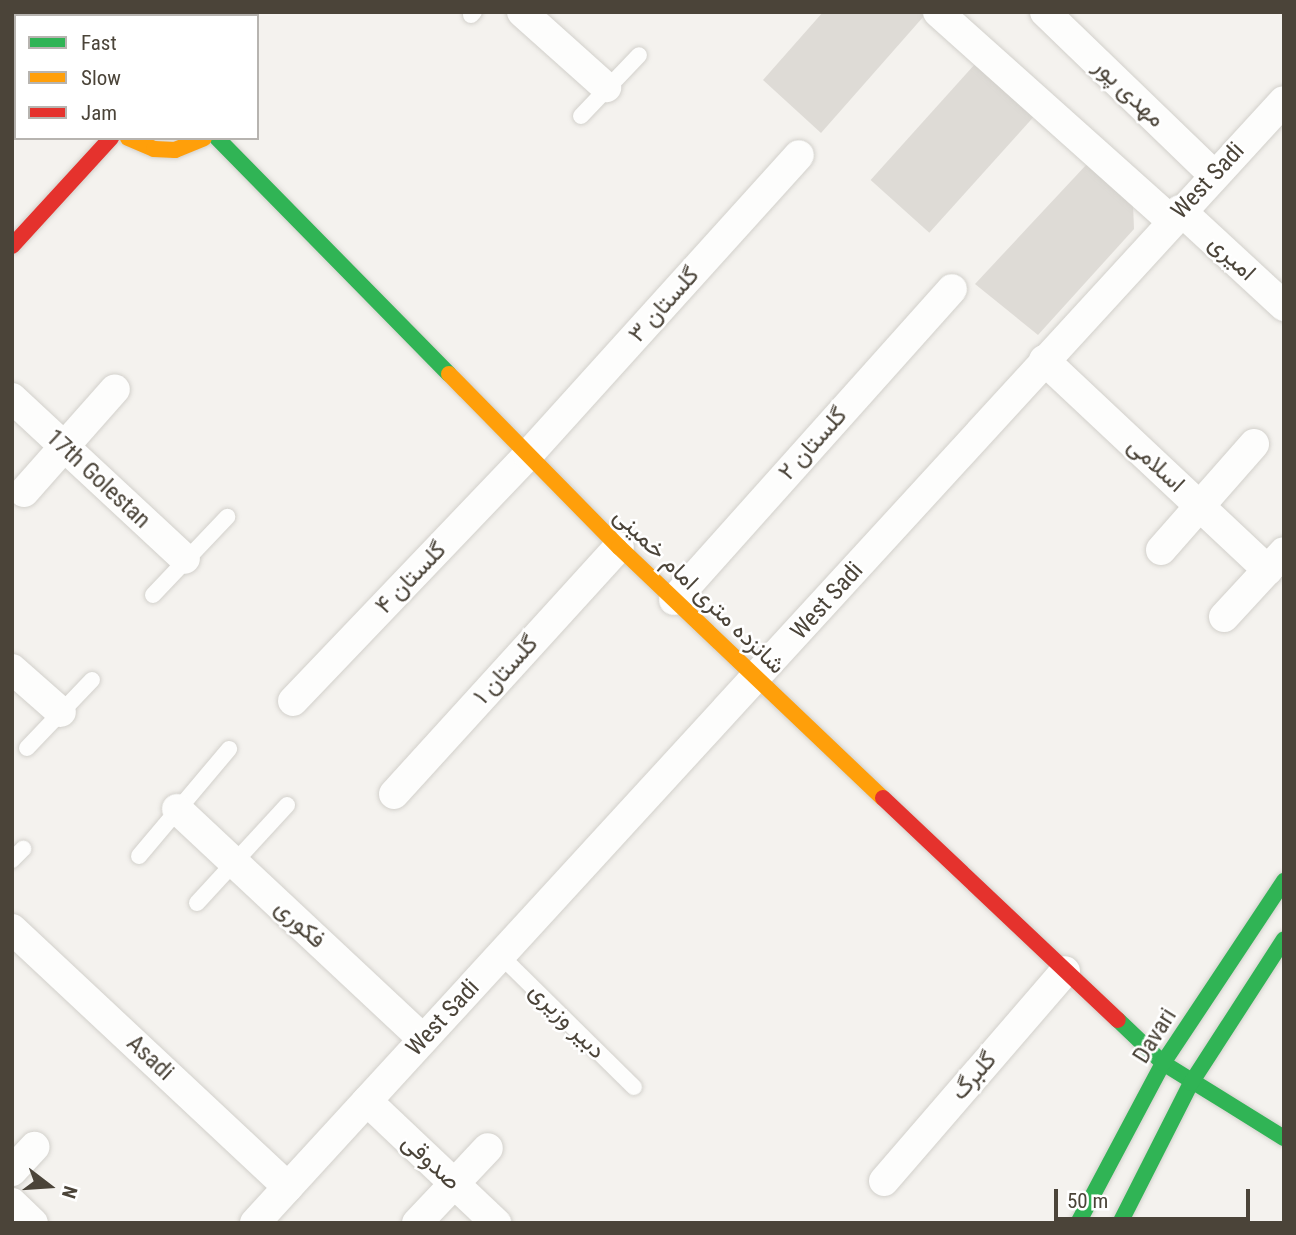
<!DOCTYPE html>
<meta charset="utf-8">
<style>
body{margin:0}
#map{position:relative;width:1296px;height:1235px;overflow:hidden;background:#f4f2ee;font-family:"Roboto Condensed",Vazirmatn,sans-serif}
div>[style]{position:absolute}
.building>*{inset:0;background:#dedbd6;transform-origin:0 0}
.roads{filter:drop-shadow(0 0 2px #d2d0cb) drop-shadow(0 0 2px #d2d0cb)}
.lane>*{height:16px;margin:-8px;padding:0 8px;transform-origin:8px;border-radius:8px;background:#fdfdfc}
.street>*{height:30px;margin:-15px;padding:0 15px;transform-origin:15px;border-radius:15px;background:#fdfdfc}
.fast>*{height:16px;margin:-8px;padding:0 8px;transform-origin:8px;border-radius:8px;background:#30b455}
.slow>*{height:16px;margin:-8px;padding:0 8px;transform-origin:8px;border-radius:8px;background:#ff9f0a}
.jam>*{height:16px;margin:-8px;padding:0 8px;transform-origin:8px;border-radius:8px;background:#e5322d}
span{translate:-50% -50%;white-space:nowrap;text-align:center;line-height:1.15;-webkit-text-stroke:5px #fff;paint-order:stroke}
.street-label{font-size:24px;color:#4b4439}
.frame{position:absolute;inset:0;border:14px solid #4b4439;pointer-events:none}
.legend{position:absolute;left:14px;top:14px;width:245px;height:126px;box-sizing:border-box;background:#fff;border:2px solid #b7b4b0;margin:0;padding:9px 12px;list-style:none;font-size:21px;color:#4b4439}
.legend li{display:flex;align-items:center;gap:14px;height:35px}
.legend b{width:35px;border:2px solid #b7b4b0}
.north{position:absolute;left:14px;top:1151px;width:70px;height:70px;-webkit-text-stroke:5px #fff;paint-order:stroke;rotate:107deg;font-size:19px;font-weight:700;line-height:28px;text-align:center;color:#4b4439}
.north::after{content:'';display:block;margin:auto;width:24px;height:32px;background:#4b4439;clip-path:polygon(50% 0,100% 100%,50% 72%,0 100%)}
.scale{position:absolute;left:1054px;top:1189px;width:196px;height:32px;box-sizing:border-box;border:4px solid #4b4439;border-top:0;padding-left:9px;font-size:21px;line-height:24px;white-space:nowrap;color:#4b4439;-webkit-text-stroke:5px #fff;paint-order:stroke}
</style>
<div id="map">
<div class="building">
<div style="clip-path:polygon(823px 12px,920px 12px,924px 16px,821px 133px,763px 80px)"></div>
<div style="left:975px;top:64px;width:79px;height:156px;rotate:42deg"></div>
<div style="clip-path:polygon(1087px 164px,1133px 204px,1134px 229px,1038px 335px,975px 284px)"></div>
</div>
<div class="roads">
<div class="lane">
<div style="left:471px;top:15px;width:4px;rotate:-45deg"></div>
<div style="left:581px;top:116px;width:84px;rotate:-46.4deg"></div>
<div style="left:153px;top:595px;width:108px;rotate:-46.5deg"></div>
<div style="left:27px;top:748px;width:94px;rotate:-46.3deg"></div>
<div style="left:139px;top:856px;width:140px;rotate:-49.9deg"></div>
<div style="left:12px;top:860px;width:16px;rotate:-45deg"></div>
<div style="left:197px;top:903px;width:133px;rotate:-47.4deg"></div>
<div style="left:500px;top:955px;width:188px;rotate:44.6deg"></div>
</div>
<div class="street">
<div style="left:522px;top:12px;width:113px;rotate:41.8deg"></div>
<div style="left:938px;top:12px;width:312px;rotate:41.8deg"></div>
<div style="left:1045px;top:12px;width:233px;rotate:44deg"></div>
<div style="left:1180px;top:210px;width:142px;rotate:42.7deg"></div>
<div style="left:1044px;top:360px;width:307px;rotate:43.2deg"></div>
<div style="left:12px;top:398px;width:236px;rotate:42.9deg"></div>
<div style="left:24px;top:492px;width:137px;rotate:-48.5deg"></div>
<div style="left:1161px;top:550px;width:141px;rotate:-48.7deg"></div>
<div style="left:674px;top:600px;width:417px;rotate:-48.2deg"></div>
<div style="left:1224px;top:617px;width:88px;rotate:-47.3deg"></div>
<div style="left:12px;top:669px;width:65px;rotate:41.3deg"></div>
<div style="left:293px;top:701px;width:340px;rotate:-46.3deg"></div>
<div style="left:528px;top:455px;width:404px;rotate:-47.9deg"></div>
<div style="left:394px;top:794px;width:334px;rotate:-47.7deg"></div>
<div style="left:177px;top:809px;width:337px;rotate:43.1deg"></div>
<div style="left:12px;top:929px;width:378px;rotate:43.1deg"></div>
<div style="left:367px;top:1101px;width:178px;rotate:43.4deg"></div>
<div style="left:12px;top:1171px;width:33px;rotate:-47deg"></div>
<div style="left:884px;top:1181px;width:277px;rotate:-49.2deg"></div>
<div style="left:12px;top:1203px;width:29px;rotate:44deg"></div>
<div style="left:255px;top:1223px;width:1522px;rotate:-47.48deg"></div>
<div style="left:417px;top:1223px;width:103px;rotate:-46.6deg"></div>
</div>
<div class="fast">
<div style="left:150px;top:16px;width:31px"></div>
<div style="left:227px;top:16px;width:5px;rotate:-53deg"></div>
<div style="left:217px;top:138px;width:331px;rotate:45.5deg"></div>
<div style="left:1118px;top:1020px;width:62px;rotate:43.7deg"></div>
<div style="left:1163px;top:1063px;width:142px;rotate:31.8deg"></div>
<div style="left:1078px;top:1223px;width:181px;rotate:-62deg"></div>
<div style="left:1163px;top:1063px;width:219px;rotate:-56.4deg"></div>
<div style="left:1120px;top:1223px;width:157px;rotate:-63.1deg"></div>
<div style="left:1191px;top:1083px;width:171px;rotate:-57.1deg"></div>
</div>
<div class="slow">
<div style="left:128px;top:138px;width:28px;rotate:23deg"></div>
<div style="left:154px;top:149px;width:21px;rotate:3deg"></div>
<div style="left:175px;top:150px;width:31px;rotate:-22deg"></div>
<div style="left:449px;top:374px;width:243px;rotate:45.5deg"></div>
<div style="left:619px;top:547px;width:364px;rotate:43.6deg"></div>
</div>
<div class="jam">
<div style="left:110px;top:12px;width:6px;rotate:45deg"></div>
<div style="left:12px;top:246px;width:147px;rotate:-47.5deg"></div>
<div style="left:883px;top:798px;width:323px;rotate:43.4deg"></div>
</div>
</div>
<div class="street-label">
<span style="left:1129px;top:93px;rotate:44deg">مهدی پور</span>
<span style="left:1208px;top:181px;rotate:-47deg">West Sadi</span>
<span style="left:1232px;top:258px;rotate:43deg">امیری</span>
<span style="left:664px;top:305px;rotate:-48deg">گلستان ۳</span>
<span style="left:813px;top:444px;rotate:-48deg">گلستان ۲</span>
<span style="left:1156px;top:465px;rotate:43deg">اسلامی</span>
<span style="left:98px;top:479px;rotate:43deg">17th Golestan</span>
<span style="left:411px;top:578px;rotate:-46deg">گلستان ۴</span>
<span style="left:699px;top:591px;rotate:44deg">شانزده متری امام خمینی</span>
<span style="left:827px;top:601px;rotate:-48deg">West Sadi</span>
<span style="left:506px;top:670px;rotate:-48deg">گلستان ۱</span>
<span style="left:300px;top:924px;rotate:43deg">فکوری</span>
<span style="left:443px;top:1018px;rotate:-47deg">West Sadi</span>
<span style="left:567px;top:1021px;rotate:45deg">دبیر وزیری</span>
<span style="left:1155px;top:1036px;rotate:-58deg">Davari</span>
<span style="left:150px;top:1058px;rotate:43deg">Asadi</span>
<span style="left:974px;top:1076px;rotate:-49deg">گلبرگ</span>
<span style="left:431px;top:1162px;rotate:43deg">صدوقی</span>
</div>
<div class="frame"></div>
<ul class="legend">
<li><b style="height:9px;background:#30b455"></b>Fast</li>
<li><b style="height:9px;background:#ff9f0a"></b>Slow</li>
<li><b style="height:9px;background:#e5322d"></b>Jam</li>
</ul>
<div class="north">N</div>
<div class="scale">50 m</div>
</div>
